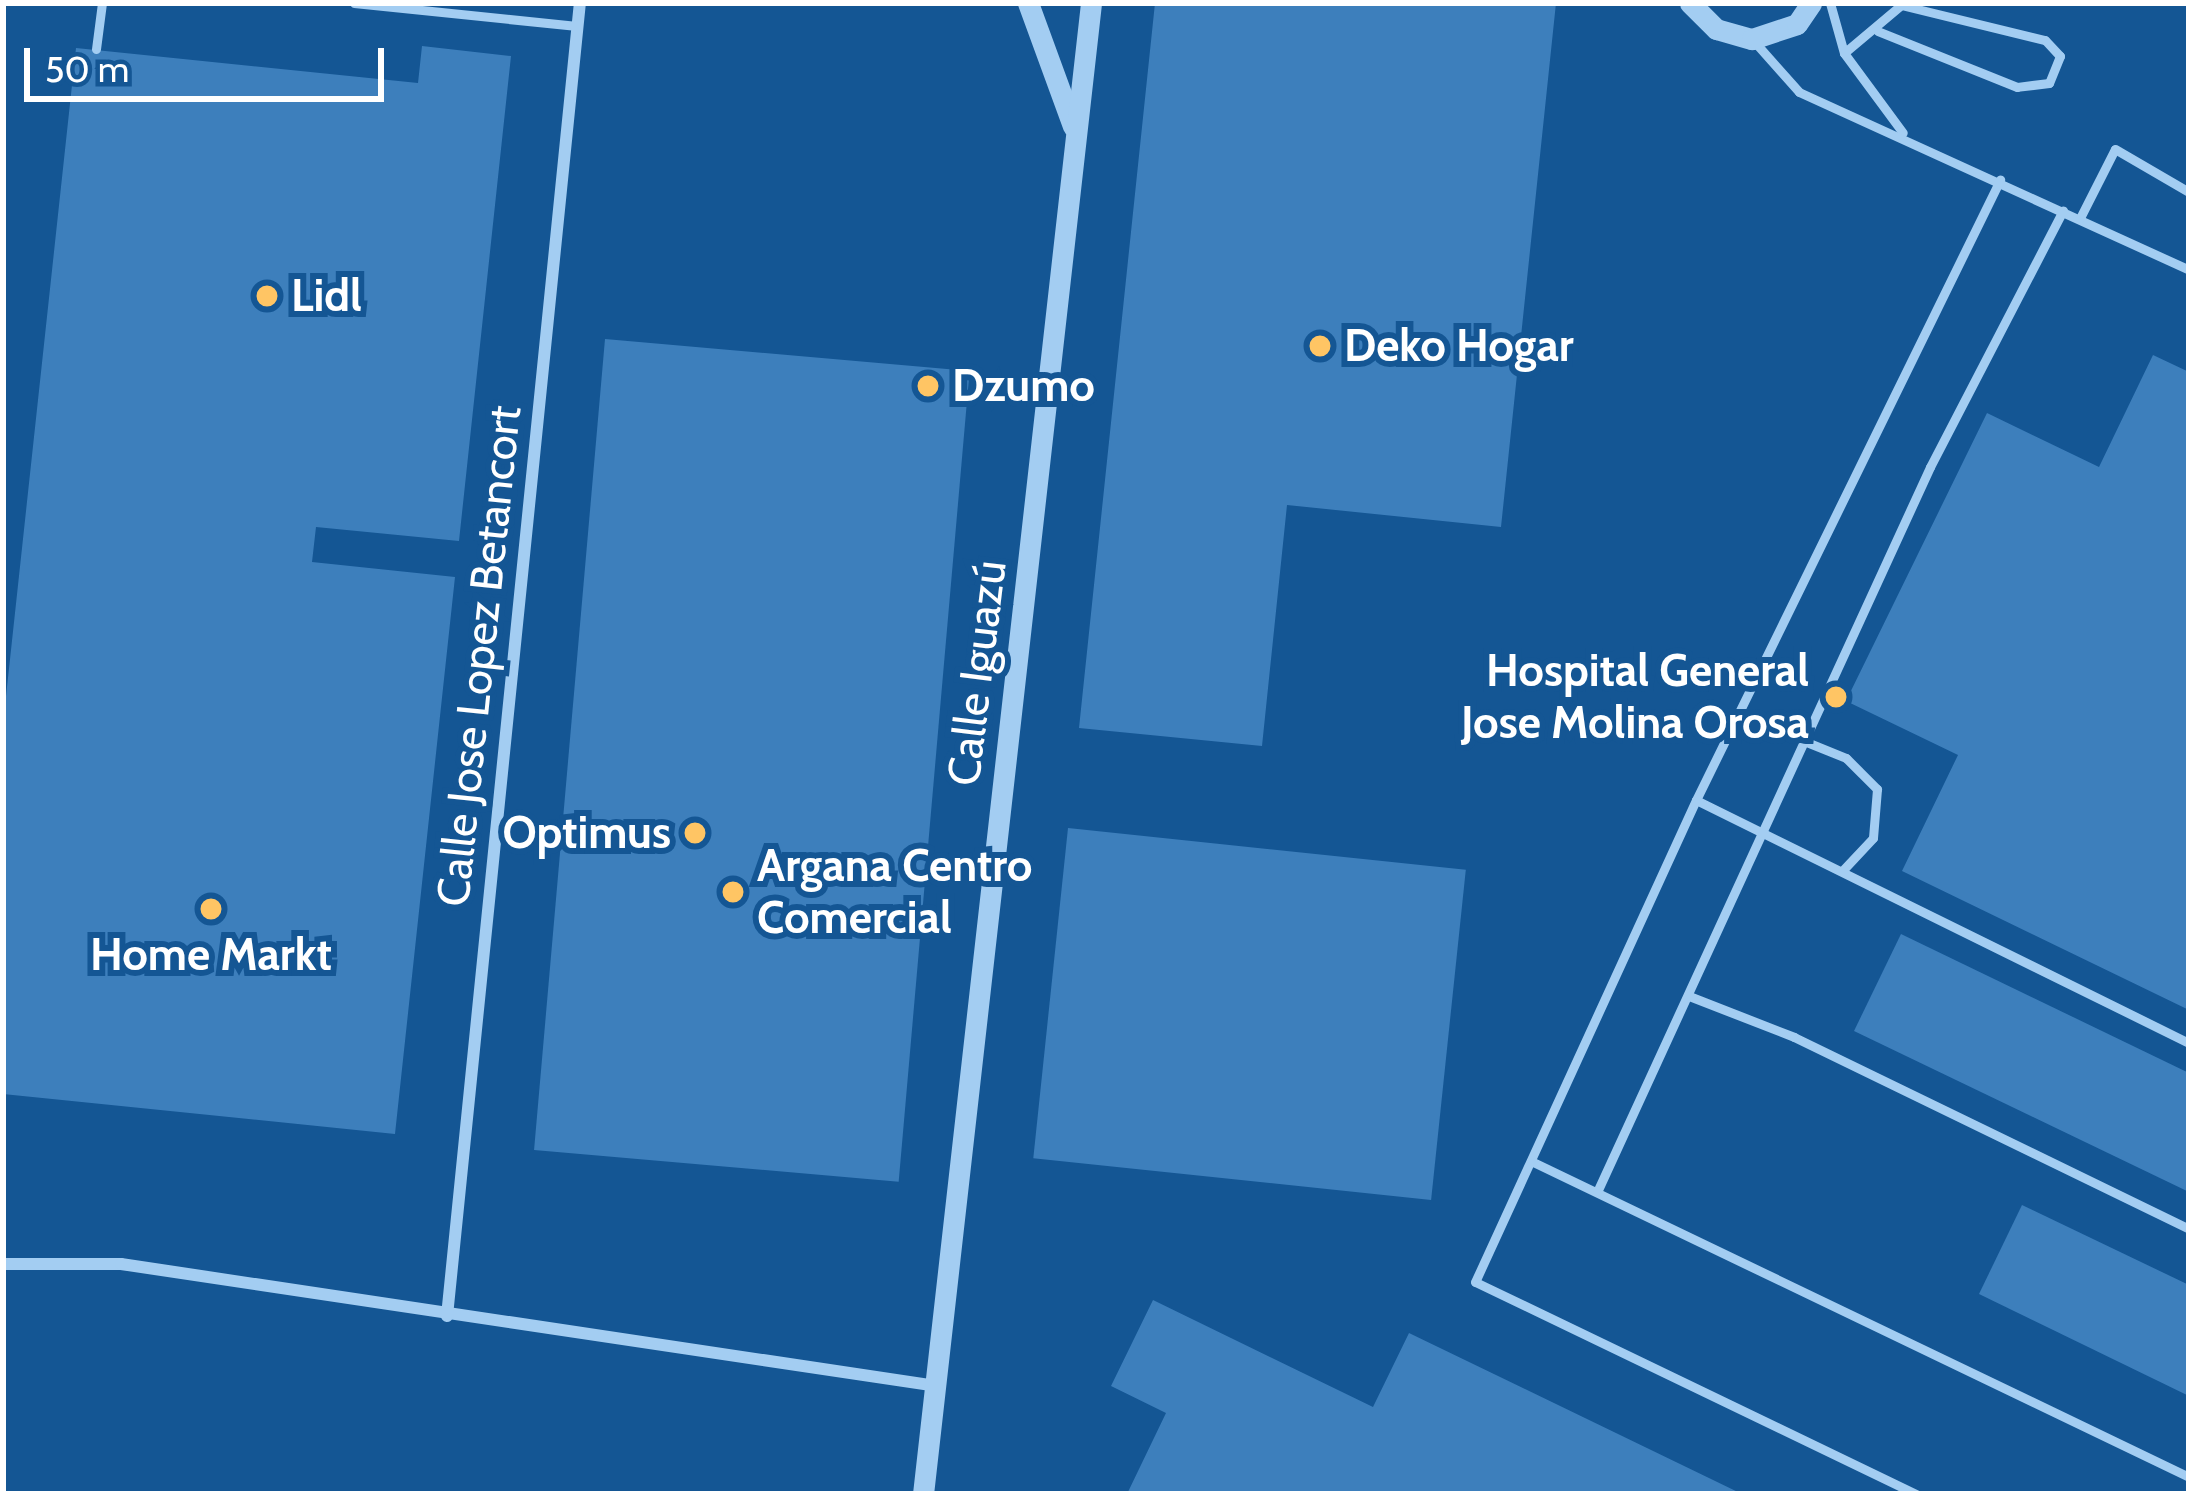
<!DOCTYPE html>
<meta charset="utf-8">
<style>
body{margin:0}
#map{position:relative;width:2192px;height:1497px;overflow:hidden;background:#145694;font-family:Cabin,sans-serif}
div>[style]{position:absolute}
.building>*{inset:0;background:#3d7fbc;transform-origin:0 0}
.service>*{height:9px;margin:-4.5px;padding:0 4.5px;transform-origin:4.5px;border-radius:4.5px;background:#a3cdf2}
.minor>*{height:12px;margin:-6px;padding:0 6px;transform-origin:6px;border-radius:6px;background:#a3cdf2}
.tertiary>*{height:21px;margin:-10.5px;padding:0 10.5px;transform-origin:10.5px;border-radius:10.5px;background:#a3cdf2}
.dots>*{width:33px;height:33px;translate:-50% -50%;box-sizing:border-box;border:6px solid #145694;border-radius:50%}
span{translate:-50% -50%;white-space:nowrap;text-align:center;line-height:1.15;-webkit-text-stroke:12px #145694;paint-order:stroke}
.poi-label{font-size:45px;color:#fff;font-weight:700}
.left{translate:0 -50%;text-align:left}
.right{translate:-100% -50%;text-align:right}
.street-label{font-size:45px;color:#fff}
.frame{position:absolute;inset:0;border:6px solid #fff;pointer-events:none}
.scale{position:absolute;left:24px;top:48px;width:360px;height:54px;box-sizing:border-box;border:6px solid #fff;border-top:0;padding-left:15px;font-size:36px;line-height:42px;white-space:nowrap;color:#fff;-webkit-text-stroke:9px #145694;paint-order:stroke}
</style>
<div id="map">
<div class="building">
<div style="clip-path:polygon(1155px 3px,1556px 3px,1501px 527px,1287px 505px,1262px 746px,1079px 728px)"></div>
<div style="clip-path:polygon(422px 46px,511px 56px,459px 541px,316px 527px,312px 562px,455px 577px,395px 1134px,3px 1094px,3px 724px,76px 48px,418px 83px)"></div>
<div style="left:605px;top:339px;width:366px;height:814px;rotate:5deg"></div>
<div style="clip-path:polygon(2153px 355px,2189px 372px,2189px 1010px,1902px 871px,1958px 755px,1846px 701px,1987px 413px,2099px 467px)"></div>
<div style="left:1068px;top:828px;width:400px;height:332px;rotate:6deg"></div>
<div style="clip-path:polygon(1901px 934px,2189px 1073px,2189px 1192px,1854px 1031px)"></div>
<div style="clip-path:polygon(2022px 1205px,2189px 1285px,2189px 1396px,1979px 1294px)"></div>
<div style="clip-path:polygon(1153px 1300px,1373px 1407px,1409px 1333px,1742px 1494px,1127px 1494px,1166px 1413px,1111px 1386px)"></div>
</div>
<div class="service">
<div style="left:354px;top:3px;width:224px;rotate:5.9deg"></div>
<div style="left:1830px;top:3px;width:52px;rotate:74.4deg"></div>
<div style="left:1844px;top:53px;width:99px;rotate:53.6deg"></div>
<div style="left:1752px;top:39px;width:71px;rotate:48.4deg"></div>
<div style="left:1799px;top:92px;width:429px;rotate:24.5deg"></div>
<div style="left:96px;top:49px;width:46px;rotate:-82.6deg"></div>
<div style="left:1844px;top:53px;width:75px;rotate:-40.1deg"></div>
<div style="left:1901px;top:5px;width:148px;rotate:13.7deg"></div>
<div style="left:2045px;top:40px;width:22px;rotate:47deg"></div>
<div style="left:2060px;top:56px;width:29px;rotate:112deg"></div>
<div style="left:2049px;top:83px;width:32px;rotate:173deg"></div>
<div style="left:2017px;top:87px;width:150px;rotate:-158.1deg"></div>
<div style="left:2080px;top:218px;width:77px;rotate:-63.1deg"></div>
<div style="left:2115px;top:149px;width:86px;rotate:30.2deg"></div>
<div style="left:1804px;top:741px;width:45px;rotate:22deg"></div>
<div style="left:1846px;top:758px;width:44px;rotate:45deg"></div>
<div style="left:1877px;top:789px;width:49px;rotate:94.7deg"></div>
<div style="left:1873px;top:838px;width:44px;rotate:133.2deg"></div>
<div style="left:1696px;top:800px;width:550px;rotate:26.24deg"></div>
<div style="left:1689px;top:996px;width:113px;rotate:21.3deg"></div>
<div style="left:1794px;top:1037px;width:439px;rotate:25.9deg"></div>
<div style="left:1531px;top:1161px;width:730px;rotate:25.65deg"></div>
<div style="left:1597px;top:1192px;width:798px;rotate:-65.33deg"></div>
<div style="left:1930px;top:467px;width:289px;rotate:-62.6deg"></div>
<div style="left:1916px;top:1494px;width:489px;rotate:-154.3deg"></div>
<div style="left:1475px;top:1282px;width:530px;rotate:-65.37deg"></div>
<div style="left:1696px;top:800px;width:691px;rotate:-63.88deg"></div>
</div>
<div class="minor">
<div style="left:3px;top:1264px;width:118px"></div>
<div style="left:121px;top:1264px;width:824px;rotate:8.51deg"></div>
<div style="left:447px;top:1316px;width:1320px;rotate:-84.22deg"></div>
</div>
<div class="tertiary">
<div style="left:1028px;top:3px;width:131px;rotate:69.9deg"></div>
<div style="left:1690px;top:3px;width:37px;rotate:45deg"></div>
<div style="left:1716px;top:29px;width:37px;rotate:16deg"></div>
<div style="left:1752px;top:39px;width:47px;rotate:-18.4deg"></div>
<div style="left:1797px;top:24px;width:25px;rotate:-56deg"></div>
<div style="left:923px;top:1494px;width:1500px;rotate:-83.57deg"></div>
</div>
<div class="dots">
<div style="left:267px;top:296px;background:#ffc564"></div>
<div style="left:1320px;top:346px;background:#ffc564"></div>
<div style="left:928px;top:386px;background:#ffc564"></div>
<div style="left:1836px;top:697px;background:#ffc564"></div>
<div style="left:695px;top:833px;background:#ffc564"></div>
<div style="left:733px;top:892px;background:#ffc564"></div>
<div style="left:211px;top:909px;background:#ffc564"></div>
</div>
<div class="poi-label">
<span class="left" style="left:291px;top:296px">Lidl</span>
<span class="left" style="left:1344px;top:346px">Deko Hogar</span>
<span class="left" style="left:952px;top:386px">Dzumo</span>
<span class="right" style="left:1809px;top:697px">Hospital General<br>Jose Molina Orosa</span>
<span class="right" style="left:671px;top:833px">Optimus</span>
<span class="left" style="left:757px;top:892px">Argana Centro<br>Comercial</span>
<span style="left:211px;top:955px">Home Markt</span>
</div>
<div class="street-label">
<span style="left:479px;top:656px;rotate:-84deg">Calle Jose Lopez Betancort</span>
<span style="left:977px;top:673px;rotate:-83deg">Calle Iguazú</span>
</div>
<div class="frame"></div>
<div class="scale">50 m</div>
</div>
